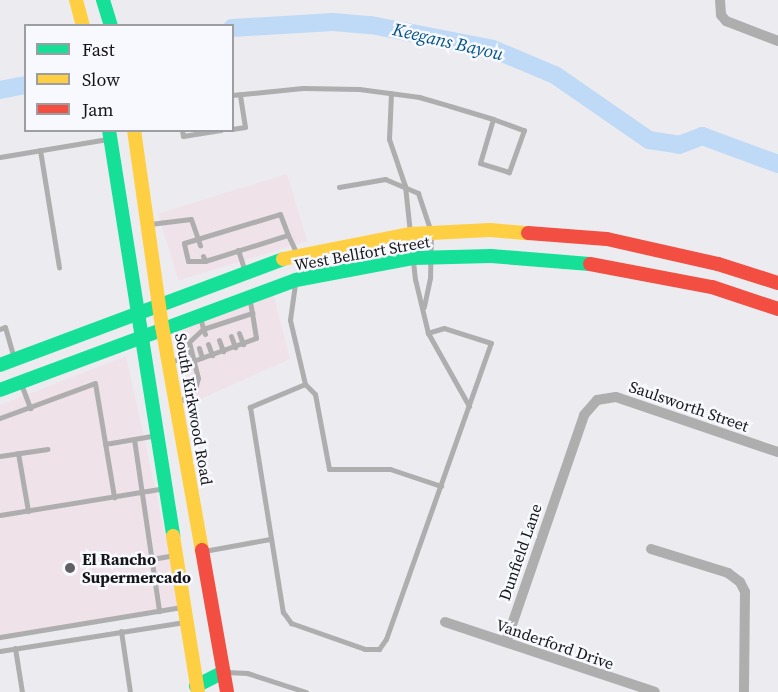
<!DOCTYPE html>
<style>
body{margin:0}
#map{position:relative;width:778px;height:692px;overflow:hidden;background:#ececf0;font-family:"Source Serif 4",serif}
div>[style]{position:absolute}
.commercial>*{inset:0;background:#f0e2e9;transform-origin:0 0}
.river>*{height:18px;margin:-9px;padding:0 9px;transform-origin:9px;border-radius:9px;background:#bfdaf6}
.lane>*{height:5px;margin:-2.5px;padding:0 2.5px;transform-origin:2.5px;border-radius:2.5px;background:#aeaeaf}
.street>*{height:10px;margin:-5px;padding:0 5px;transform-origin:5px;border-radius:5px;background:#aeaeaf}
.fast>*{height:14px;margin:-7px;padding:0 7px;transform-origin:7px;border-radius:7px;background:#16e098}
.slow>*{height:14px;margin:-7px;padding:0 7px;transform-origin:7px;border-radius:7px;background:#ffcf43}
.jam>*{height:14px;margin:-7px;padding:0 7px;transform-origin:7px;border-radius:7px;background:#f24e42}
.dots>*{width:16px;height:16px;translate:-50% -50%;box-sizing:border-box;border:3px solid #f8f9ff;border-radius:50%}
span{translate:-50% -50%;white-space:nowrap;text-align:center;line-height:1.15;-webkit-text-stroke:5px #f8f9ff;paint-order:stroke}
.street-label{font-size:16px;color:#151517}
.poi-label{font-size:16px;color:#151517;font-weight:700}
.left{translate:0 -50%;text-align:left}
.water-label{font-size:18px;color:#005187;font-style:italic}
.legend{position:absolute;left:24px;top:24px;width:210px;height:108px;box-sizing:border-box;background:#f8f9ff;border:2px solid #9d9ea2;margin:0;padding:8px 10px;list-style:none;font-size:18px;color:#151517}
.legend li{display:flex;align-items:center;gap:12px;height:30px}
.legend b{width:30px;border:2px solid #9d9ea2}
</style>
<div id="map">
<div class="commercial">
<div style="left:287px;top:174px;width:70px;height:135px;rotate:73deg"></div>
<div style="clip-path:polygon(273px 293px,290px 359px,185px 406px,174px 328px)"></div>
<div style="clip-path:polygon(126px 356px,181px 606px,0 641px,0 405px)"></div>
</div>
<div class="river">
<div style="left:232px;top:28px;width:101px;rotate:-3.4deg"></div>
<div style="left:333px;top:22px;width:38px;rotate:5deg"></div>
<div style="left:371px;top:25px;width:124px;rotate:11.1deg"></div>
<div style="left:493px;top:49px;width:67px;rotate:22.8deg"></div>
<div style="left:555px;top:75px;width:114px;rotate:34.7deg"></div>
<div style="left:649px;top:140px;width:30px;rotate:9deg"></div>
<div style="left:679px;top:145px;width:25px;rotate:-21deg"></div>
<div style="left:702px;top:136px;width:81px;rotate:20.2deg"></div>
<div style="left:0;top:90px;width:26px;rotate:-11deg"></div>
</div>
<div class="lane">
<div style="left:391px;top:93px;width:46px;rotate:92.5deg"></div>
<div style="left:389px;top:139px;width:50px;rotate:71.2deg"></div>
<div style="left:405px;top:186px;width:94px;rotate:83.9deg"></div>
<div style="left:415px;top:279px;width:56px;rotate:76.5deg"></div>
<div style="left:428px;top:333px;width:84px;rotate:60.7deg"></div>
<div style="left:232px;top:95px;width:71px;rotate:-5.6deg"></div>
<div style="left:303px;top:88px;width:56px;rotate:1deg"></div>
<div style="left:359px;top:89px;width:61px;rotate:7.6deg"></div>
<div style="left:419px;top:97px;width:32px;rotate:16deg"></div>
<div style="left:450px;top:106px;width:45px;rotate:16.8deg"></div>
<div style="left:493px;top:119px;width:33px;rotate:20deg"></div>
<div style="left:524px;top:130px;width:45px;rotate:109.7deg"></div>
<div style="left:509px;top:172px;width:30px;rotate:-163deg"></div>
<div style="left:480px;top:163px;width:46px;rotate:-73.5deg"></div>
<div style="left:232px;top:129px;width:13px;rotate:-9deg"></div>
<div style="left:245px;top:127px;width:33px;rotate:-99deg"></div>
<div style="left:182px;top:130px;width:6px;rotate:81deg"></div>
<div style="left:183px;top:136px;width:38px;rotate:-9deg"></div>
<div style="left:40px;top:150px;width:119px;rotate:80.8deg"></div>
<div style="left:0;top:157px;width:109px;rotate:-9.5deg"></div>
<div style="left:339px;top:187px;width:47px;rotate:-9.9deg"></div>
<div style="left:385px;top:179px;width:36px;rotate:23deg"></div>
<div style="left:418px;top:193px;width:41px;rotate:71.6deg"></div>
<div style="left:431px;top:232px;width:46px;rotate:91.2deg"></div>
<div style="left:430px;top:278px;width:30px;rotate:102deg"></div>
<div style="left:150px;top:224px;width:41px;rotate:-7deg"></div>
<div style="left:191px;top:219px;width:28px;rotate:71deg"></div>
<div style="left:238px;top:250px;width:22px;rotate:72deg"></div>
<div style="left:203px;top:256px;width:5px;rotate:68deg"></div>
<div style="left:205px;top:261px;width:87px;rotate:-17.4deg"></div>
<div style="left:288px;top:235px;width:21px;rotate:65deg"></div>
<div style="left:205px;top:261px;width:17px;rotate:180deg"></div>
<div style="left:188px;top:261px;width:18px;rotate:-103deg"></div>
<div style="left:184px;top:243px;width:100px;rotate:-16.8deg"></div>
<div style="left:280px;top:214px;width:22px;rotate:69deg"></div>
<div style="left:295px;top:284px;width:36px;rotate:98deg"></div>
<div style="left:290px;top:320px;width:66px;rotate:76.8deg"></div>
<div style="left:305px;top:384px;width:14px;rotate:45deg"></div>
<div style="left:315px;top:394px;width:76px;rotate:79.4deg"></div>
<div style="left:329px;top:469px;width:61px"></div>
<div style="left:390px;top:469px;width:54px;rotate:18.4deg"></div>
<div style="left:0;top:329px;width:5px;rotate:-22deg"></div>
<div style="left:5px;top:327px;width:33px;rotate:74deg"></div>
<div style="left:239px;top:333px;width:12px;rotate:70deg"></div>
<div style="left:205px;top:334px;width:5px;rotate:-112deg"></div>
<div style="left:203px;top:329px;width:52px;rotate:-18.1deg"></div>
<div style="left:252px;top:313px;width:17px;rotate:-100deg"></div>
<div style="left:231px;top:336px;width:12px;rotate:70deg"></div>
<div style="left:219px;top:340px;width:12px;rotate:70deg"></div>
<div style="left:208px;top:344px;width:12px;rotate:70deg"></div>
<div style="left:199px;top:348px;width:10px;rotate:73deg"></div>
<div style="left:193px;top:361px;width:67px;rotate:-20.1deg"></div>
<div style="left:256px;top:338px;width:25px;rotate:-99deg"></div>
<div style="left:171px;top:363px;width:22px;rotate:-32deg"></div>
<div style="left:21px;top:384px;width:26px;rotate:69deg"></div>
<div style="left:305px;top:384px;width:60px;rotate:157.3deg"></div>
<div style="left:250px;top:407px;width:208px;rotate:80.9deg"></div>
<div style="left:283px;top:612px;width:14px;rotate:54deg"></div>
<div style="left:291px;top:623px;width:78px;rotate:19.4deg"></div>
<div style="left:365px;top:649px;width:14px"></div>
<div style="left:379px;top:649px;width:12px;rotate:-55deg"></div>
<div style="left:386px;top:639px;width:314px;rotate:-70.5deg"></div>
<div style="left:491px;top:343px;width:49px;rotate:-162.3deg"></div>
<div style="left:444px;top:328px;width:17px;rotate:163deg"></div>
<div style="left:178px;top:403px;width:22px;rotate:-39deg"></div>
<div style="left:195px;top:389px;width:11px;rotate:-75deg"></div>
<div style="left:198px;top:378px;width:37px;rotate:-104deg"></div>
<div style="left:189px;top:342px;width:19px;rotate:-43deg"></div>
<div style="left:203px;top:329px;width:13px;rotate:-103deg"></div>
<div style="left:0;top:418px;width:101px;rotate:-20.2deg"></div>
<div style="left:95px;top:383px;width:116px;rotate:80.5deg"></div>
<div style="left:134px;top:439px;width:174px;rotate:81.7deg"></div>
<div style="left:105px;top:444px;width:53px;rotate:-9.8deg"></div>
<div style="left:18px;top:453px;width:59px;rotate:80.2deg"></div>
<div style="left:0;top:456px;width:48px;rotate:-8.5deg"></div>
<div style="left:0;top:515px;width:166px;rotate:-9.3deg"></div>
<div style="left:204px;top:551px;width:67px;rotate:-10.3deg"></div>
<div style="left:152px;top:559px;width:23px;rotate:-10deg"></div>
<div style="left:121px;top:631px;width:62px;rotate:81.6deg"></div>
<div style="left:0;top:637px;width:184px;rotate:-9.4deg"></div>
<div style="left:15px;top:648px;width:45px;rotate:81deg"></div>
<div style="left:0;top:651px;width:187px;rotate:-8.9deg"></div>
<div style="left:226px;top:672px;width:21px;rotate:3deg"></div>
<div style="left:247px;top:673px;width:62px;rotate:17.9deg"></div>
</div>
<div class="street">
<div style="left:720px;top:0;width:15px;rotate:86deg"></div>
<div style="left:721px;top:15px;width:8px;rotate:50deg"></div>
<div style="left:726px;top:21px;width:56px;rotate:21deg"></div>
<div style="left:651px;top:549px;width:81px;rotate:17.3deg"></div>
<div style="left:728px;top:573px;width:15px;rotate:37deg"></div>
<div style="left:740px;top:582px;width:11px;rotate:63deg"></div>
<div style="left:745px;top:592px;width:100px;rotate:90.6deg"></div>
<div style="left:445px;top:622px;width:221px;rotate:18.4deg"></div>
<div style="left:506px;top:642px;width:240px;rotate:-71deg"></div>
<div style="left:584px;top:415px;width:20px;rotate:-49deg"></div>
<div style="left:597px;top:400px;width:19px;rotate:-9deg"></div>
<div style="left:616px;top:397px;width:171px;rotate:18.8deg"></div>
</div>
<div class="fast">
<div style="left:103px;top:0;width:27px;rotate:73deg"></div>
<div style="left:109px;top:130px;width:411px;rotate:81deg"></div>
<div style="left:0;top:365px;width:302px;rotate:-20.5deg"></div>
<div style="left:0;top:390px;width:316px;rotate:-20.4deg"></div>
<div style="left:296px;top:280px;width:120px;rotate:-10.6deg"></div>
<div style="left:414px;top:258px;width:77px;rotate:-1.5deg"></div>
<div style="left:491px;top:256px;width:99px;rotate:4.6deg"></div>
<div style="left:196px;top:686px;width:31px;rotate:-27deg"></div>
</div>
<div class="slow">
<div style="left:76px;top:0;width:27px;rotate:75deg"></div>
<div style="left:134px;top:130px;width:198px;rotate:81.9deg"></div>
<div style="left:162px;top:326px;width:228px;rotate:79.9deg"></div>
<div style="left:283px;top:259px;width:130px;rotate:-11.1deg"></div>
<div style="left:411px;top:234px;width:79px;rotate:-2.9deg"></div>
<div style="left:490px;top:230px;width:38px;rotate:5deg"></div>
<div style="left:173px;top:536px;width:158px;rotate:80.9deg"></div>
</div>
<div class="jam">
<div style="left:528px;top:233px;width:79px;rotate:4.3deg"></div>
<div style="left:607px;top:239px;width:114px;rotate:12.7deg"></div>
<div style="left:718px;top:264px;width:63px;rotate:17.6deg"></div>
<div style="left:590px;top:264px;width:124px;rotate:10.7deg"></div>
<div style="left:712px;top:287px;width:70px;rotate:18.4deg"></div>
<div style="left:202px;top:550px;width:144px;rotate:80deg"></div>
</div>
<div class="dots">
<div style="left:70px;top:568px;background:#606063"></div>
</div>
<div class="street-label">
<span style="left:362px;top:253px;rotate:-10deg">West Bellfort Street</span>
<span style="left:689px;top:406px;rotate:19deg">Saulsworth Street</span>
<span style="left:194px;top:409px;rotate:80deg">South Kirkwood Road</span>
<span style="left:520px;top:552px;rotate:-71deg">Dunfield Lane</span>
<span style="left:555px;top:644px;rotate:19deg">Vanderford Drive</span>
</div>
<div class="poi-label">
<span class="left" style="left:82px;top:568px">El Rancho<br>Supermercado</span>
</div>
<div class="water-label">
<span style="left:448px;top:42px;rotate:13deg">Keegans Bayou</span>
</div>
<ul class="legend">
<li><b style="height:8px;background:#16e098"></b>Fast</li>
<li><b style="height:8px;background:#ffcf43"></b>Slow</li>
<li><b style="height:8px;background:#f24e42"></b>Jam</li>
</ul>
</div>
